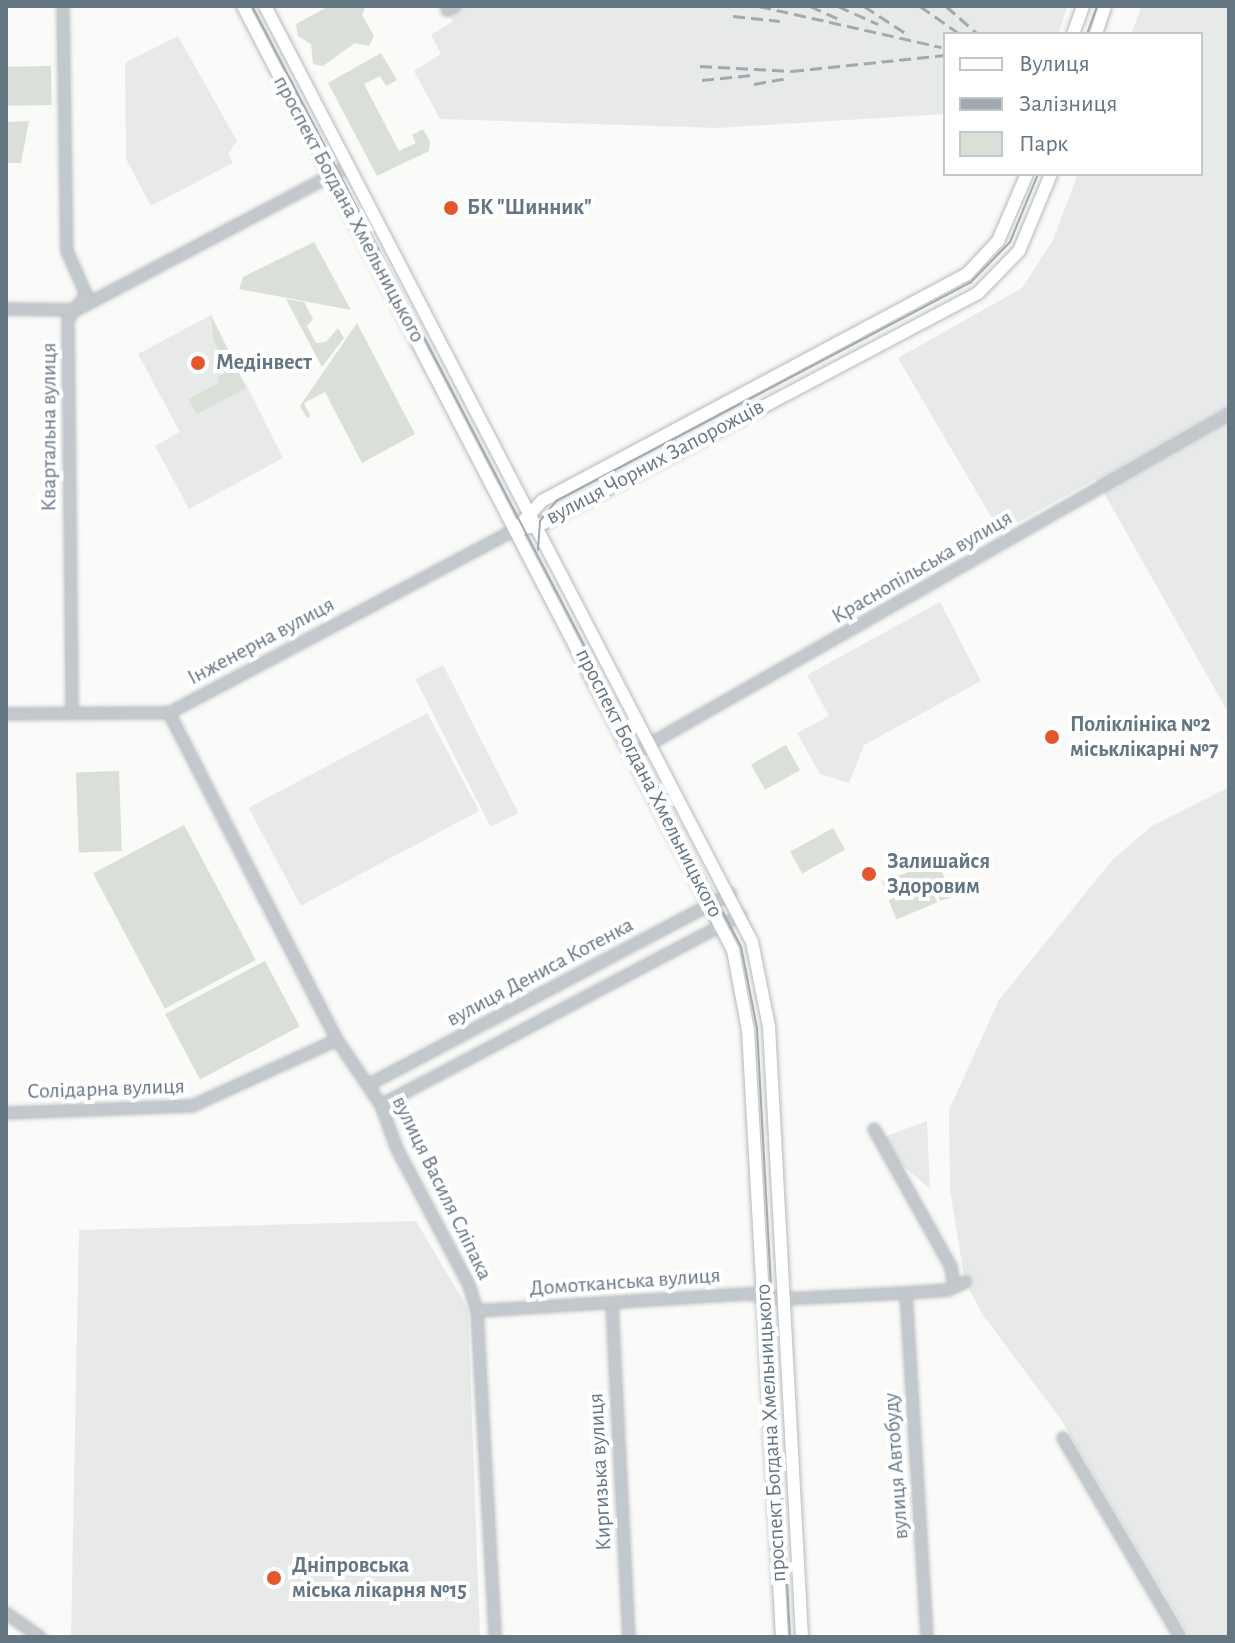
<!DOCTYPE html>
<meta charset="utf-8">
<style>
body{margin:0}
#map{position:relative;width:1235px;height:1643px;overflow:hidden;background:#fafaf8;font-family:"Alegreya Sans",sans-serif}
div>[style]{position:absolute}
.built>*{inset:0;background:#e8e9e9;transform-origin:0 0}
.green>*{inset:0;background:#dadfd7;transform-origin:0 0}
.roads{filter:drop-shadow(0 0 2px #b5babe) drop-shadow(0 0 2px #b5babe)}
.minor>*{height:10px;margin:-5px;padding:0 5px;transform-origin:5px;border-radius:5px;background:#c3c8cc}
.major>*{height:12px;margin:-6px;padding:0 6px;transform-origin:6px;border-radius:6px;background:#fff}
.tram>*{height:2px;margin:-1px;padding:0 1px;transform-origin:1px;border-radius:1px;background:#a2aab0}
.rail>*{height:3px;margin-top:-1.5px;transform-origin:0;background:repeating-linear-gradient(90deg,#a2aab0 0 12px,transparent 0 18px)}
.dots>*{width:22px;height:22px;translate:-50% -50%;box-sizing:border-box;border:4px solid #fff;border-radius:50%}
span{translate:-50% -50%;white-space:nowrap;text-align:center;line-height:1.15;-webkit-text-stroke:8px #fff;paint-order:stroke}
.poi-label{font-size:22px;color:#657683;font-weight:700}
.left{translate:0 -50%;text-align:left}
.street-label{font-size:22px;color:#657683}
.frame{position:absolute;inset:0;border:8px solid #657683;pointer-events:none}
.legend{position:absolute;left:943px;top:32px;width:260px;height:144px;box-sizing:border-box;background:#fff;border:2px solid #c1c8cd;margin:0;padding:10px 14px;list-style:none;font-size:24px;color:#657683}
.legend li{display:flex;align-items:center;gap:16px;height:40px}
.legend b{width:40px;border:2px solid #c1c8cd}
</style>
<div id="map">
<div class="built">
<div style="clip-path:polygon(438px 6px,1068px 6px,1058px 34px,945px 34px,945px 114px,717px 128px,440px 119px,414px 71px,441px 54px,431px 35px,453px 21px)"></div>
<div style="clip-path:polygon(1142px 6px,1229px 6px,1229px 714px,1096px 479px,1000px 532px,898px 358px,1022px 288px,1053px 240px,1078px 174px,1201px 174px,1201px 34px,1131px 34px)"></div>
<div style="clip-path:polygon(178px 36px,237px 141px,228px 154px,233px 163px,151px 206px,126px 159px,125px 63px)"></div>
<div style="clip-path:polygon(211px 315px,283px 458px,189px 509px,155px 446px,180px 432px,138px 354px)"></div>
<div style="clip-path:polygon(940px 602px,981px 681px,864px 745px,849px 783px,820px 774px,797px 733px,829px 716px,807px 675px)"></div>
<div style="left:443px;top:665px;width:166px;height:31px;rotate:63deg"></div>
<div style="left:427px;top:713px;width:111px;height:202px;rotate:62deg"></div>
<div style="clip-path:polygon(1229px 787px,1229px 1637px,1190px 1637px,1062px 1421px,983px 1315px,965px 1282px,950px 1190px,949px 1110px,999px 1000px,1113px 859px,1152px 826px)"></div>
<div style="clip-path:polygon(927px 1121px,930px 1189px,896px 1160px,884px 1137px)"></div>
<div style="clip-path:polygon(416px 1221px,468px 1309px,480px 1637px,71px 1637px,79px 1230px)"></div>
</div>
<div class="green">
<div style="clip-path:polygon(329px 6px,365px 7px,362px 15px,374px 36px,369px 46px,355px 43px,323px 66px,313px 64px,311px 44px,298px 36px,296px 24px)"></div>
<div style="clip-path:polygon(381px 53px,397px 80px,386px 86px,380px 76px,364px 84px,399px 151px,416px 143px,412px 135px,423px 129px,430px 142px,429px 151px,377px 176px,328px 83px)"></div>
<div style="left:51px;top:66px;width:39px;height:45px;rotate:89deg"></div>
<div style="clip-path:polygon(29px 121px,21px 163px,6px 163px,6px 122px)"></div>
<div style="clip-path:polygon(314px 242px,351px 310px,239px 289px,243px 277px)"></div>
<div style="clip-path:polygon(286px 299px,304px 302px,313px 319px,307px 326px,316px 343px,326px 342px,338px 328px,344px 338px,322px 367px)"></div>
<div style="clip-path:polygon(211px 315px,246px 388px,197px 414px,188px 399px,219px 383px,217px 377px,229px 371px,213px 339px)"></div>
<div style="clip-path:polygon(357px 323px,415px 434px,362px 463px,325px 392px,304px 403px,310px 416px,307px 418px,300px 406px)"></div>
<div style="left:786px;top:745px;width:29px;height:40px;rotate:61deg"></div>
<div style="left:119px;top:771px;width:80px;height:43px;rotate:88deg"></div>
<div style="left:184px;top:825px;width:153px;height:103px;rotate:62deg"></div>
<div style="left:833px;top:828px;width:25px;height:49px;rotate:61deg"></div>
<div style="clip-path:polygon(938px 862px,952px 897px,940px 901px,931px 879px,887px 894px,882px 881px)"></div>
<div style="left:929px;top:883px;width:21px;height:44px;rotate:67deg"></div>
<div style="left:265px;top:961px;width:74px;height:113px;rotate:62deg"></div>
</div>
<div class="roads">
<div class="minor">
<div style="left:63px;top:6px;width:245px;rotate:89.1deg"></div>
<div style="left:67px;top:251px;width:47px;rotate:66.2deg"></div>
<div style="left:86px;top:294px;width:32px;rotate:125deg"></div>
<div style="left:68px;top:320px;width:393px;rotate:89.4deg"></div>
<div style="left:447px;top:10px;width:9px;rotate:-27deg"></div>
<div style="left:6px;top:309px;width:70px;rotate:0.8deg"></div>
<div style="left:76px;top:310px;width:309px;rotate:-27.8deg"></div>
<div style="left:169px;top:713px;width:368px;rotate:62.8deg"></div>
<div style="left:337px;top:1040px;width:78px;rotate:55.9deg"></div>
<div style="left:381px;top:1105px;width:47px;rotate:70deg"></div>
<div style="left:397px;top:1149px;width:154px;rotate:62.1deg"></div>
<div style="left:469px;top:1285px;width:27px;rotate:73deg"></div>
<div style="left:477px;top:1311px;width:326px;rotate:86.8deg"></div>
<div style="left:6px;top:714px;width:163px;rotate:-0.4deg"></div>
<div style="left:169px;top:713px;width:393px;rotate:-27.9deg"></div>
<div style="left:634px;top:753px;width:685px;rotate:-29.67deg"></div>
<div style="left:368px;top:1085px;width:410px;rotate:-27.8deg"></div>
<div style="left:381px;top:1105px;width:407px;rotate:-27.8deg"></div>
<div style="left:6px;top:1113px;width:186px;rotate:-2.2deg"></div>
<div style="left:192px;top:1106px;width:159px;rotate:-24.5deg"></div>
<div style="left:874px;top:1129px;width:158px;rotate:60.8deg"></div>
<div style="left:951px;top:1267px;width:20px;rotate:81deg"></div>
<div style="left:906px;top:1293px;width:345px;rotate:86.5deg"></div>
<div style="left:612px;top:1304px;width:333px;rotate:87.1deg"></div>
<div style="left:477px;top:1311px;width:273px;rotate:-3.6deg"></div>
<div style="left:749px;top:1294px;width:35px;rotate:8deg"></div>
<div style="left:784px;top:1299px;width:122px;rotate:-2.8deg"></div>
<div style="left:906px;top:1293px;width:42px;rotate:-4.1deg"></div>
<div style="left:948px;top:1290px;width:19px;rotate:-25deg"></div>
<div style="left:1063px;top:1438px;width:231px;rotate:59.5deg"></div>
<div style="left:6px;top:1613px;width:42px;rotate:35.2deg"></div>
</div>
<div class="major">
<div style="left:243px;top:6px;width:1064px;rotate:62.57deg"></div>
<div style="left:733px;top:950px;width:81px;rotate:79.4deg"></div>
<div style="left:748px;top:1030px;width:608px;rotate:86.79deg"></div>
<div style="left:265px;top:6px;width:1055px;rotate:62.51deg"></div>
<div style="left:752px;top:942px;width:86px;rotate:78.6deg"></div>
<div style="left:769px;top:1026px;width:612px;rotate:86.91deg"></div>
<div style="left:1073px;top:34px;width:30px;rotate:-70deg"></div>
<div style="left:1096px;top:34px;width:29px;rotate:-72deg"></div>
<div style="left:516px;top:529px;width:22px;rotate:-8deg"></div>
<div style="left:538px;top:526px;width:498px;rotate:-27.9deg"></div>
<div style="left:978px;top:293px;width:59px;rotate:-45.7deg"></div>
<div style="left:1019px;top:251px;width:83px;rotate:-67.4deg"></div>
<div style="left:516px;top:529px;width:38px;rotate:-47deg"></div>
<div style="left:542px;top:501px;width:482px;rotate:-28.1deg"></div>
<div style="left:967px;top:274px;width:45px;rotate:-46.8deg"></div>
<div style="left:998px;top:241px;width:73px;rotate:-66.6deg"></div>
</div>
</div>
<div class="tram">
<div style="left:252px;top:6px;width:1060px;rotate:62.54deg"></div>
<div style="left:741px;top:947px;width:83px;rotate:78.8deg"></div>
<div style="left:757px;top:1028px;width:610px;rotate:86.9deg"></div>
<div style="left:1087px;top:34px;width:30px;rotate:-70deg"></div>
<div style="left:538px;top:550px;width:29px;rotate:-86deg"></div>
<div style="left:540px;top:521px;width:26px;rotate:-51deg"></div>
<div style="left:556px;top:501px;width:468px;rotate:-27.8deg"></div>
<div style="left:970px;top:283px;width:57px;rotate:-45.7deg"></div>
<div style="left:1010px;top:242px;width:74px;rotate:-67.6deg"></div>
</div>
<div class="rail">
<div style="left:759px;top:6px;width:187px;rotate:12.7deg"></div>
<div style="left:810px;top:6px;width:32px;rotate:24deg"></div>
<div style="left:838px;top:6px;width:44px;rotate:24.2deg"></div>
<div style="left:864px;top:6px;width:48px;rotate:33deg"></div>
<div style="left:920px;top:6px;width:49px;rotate:35deg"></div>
<div style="left:946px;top:6px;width:43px;rotate:41.2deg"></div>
<div style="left:733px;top:16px;width:47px;rotate:6.1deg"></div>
<div style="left:700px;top:66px;width:92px;rotate:3.1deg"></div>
<div style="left:792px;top:71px;width:154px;rotate:-6deg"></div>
<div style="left:702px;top:80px;width:50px;rotate:-5.7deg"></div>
<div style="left:754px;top:84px;width:34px;rotate:-10deg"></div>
</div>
<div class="dots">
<div style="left:451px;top:208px;background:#e4572e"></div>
<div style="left:198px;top:363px;background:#e4572e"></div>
<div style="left:1052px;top:737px;background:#e4572e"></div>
<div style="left:869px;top:874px;background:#e4572e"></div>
<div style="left:274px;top:1578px;background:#e4572e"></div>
</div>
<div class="poi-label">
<span class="left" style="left:467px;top:208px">БК "Шинник"</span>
<span class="left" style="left:216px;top:363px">Медінвест</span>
<span class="left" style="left:1070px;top:737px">Поліклініка №2<br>міськлікарні №7</span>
<span class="left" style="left:887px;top:874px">Залишайся<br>Здоровим</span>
<span class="left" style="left:292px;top:1578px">Дніпровська<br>міська лікарня №15</span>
</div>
<div class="street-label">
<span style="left:349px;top:209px;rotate:62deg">проспект Богдана Хмельницького</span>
<span style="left:49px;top:427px;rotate:-90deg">Квартальна вулиця</span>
<span style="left:655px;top:462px;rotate:-28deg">вулиця Чорних Запорожців</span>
<span style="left:922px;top:567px;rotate:-30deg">Краснопільська вулиця</span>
<span style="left:261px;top:641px;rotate:-28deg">Інженерна вулиця</span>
<span style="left:649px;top:783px;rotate:63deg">проспект Богдана Хмельницького</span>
<span style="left:540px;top:972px;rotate:-28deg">вулиця Дениса Котенка</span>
<span style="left:106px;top:1089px;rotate:-2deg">Солідарна вулиця</span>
<span style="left:442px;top:1188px;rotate:64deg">вулиця Василя Сліпака</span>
<span style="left:625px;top:1282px;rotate:-4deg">Домотканська вулиця</span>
<span style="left:771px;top:1433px;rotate:-93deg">проспект Богдана Хмельницького</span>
<span style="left:896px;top:1466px;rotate:-94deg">вулиця Автобуду</span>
<span style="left:600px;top:1472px;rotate:-93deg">Киргизька вулиця</span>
</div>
<div class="frame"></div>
<ul class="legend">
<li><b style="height:10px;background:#fff"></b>Вулиця</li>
<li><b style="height:10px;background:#a2aab0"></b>Залізниця</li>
<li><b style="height:22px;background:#dadfd7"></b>Парк</li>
</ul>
</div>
